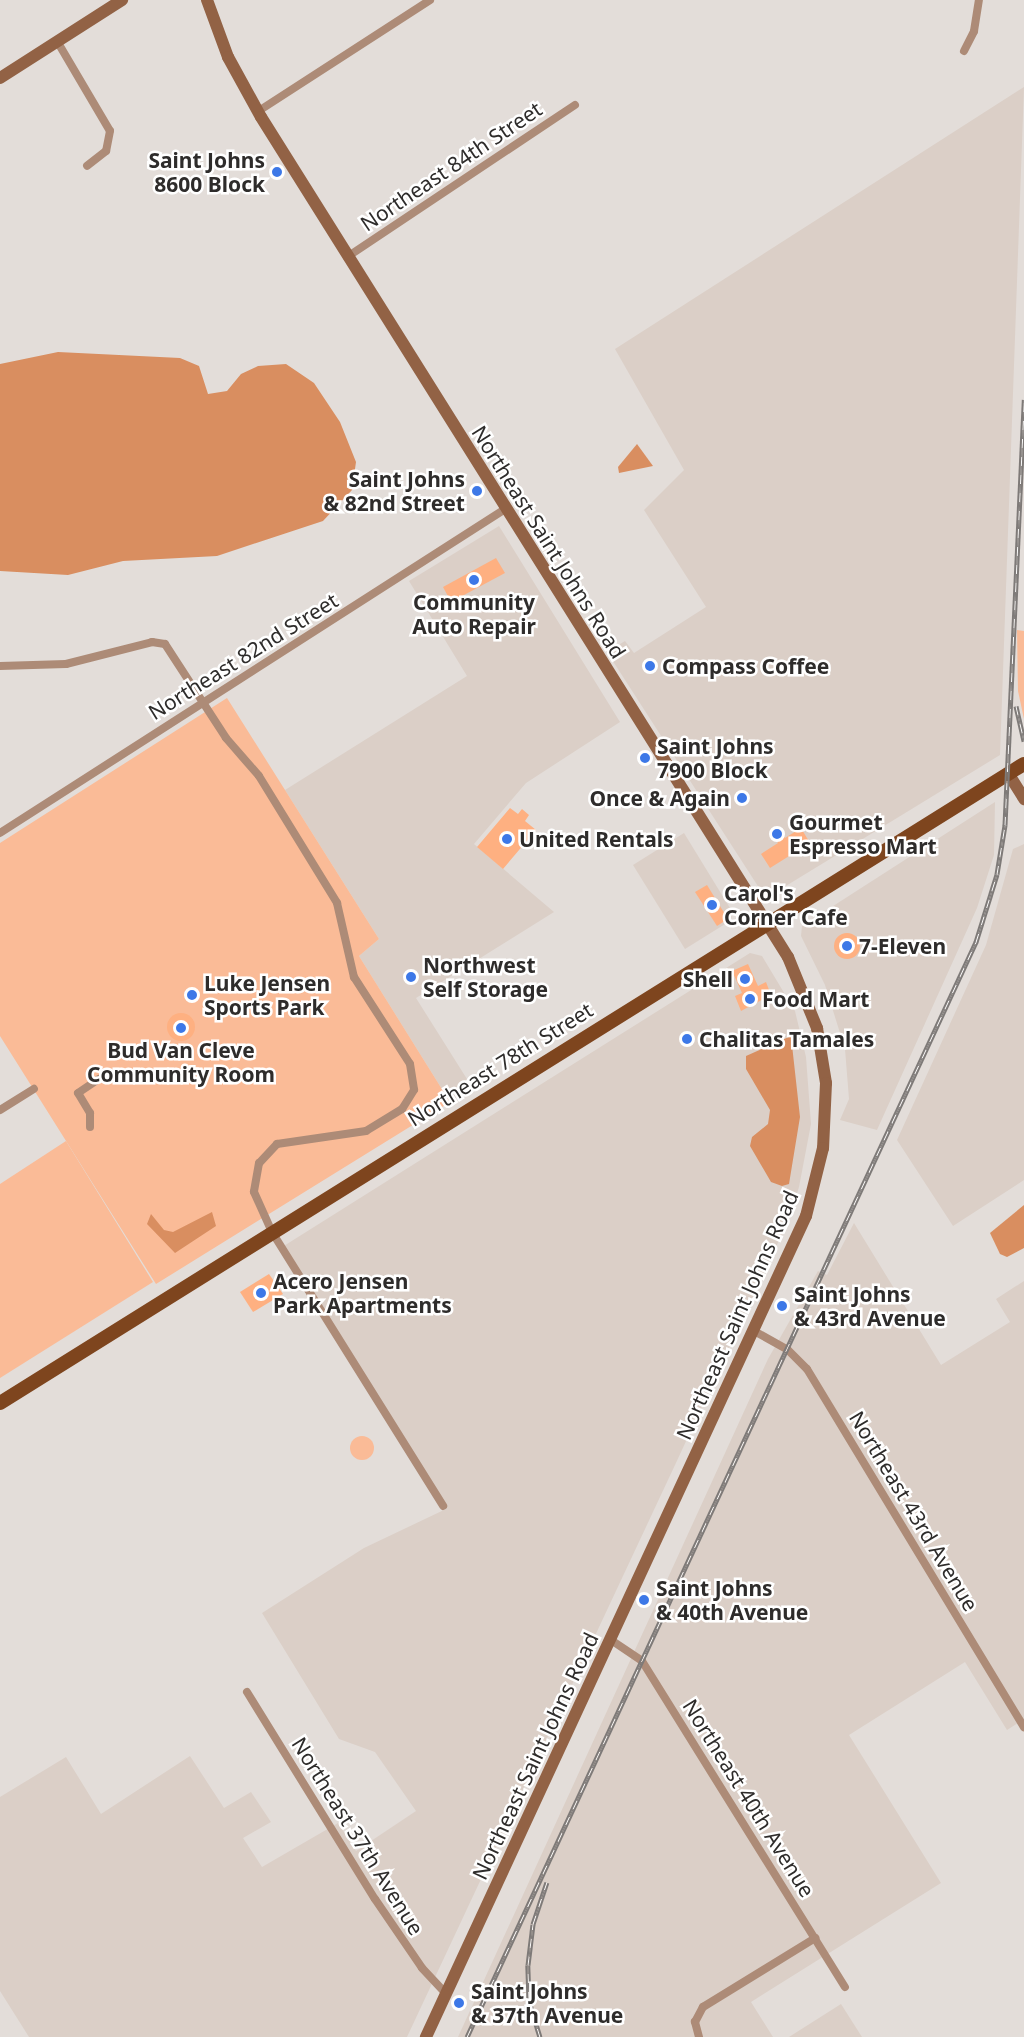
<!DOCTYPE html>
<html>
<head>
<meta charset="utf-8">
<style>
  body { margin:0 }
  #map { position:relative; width:1024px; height:2037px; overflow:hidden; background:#e3ddd9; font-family:"Noto Sans",sans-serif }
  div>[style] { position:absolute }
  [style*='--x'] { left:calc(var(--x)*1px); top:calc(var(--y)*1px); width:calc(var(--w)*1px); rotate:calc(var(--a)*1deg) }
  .built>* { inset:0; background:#dbcfc7 }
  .green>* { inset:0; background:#fabb97 }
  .round { border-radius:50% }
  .water>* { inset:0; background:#d98e60 }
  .building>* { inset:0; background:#feb081 }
  .street>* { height:8px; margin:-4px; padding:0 4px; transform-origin:4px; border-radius:4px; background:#ad8b77 }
  .secondary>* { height:12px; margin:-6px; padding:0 6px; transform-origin:6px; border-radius:6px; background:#926245 }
  .primary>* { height:14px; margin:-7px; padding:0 7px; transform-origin:7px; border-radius:7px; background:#7e451e }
  .rail>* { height:5px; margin-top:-2.5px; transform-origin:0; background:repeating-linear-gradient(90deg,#fff 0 9px,#7e7a78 0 18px); box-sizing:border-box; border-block:2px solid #7e7a78 }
  .dots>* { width:16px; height:16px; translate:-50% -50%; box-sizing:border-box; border:3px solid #fff; border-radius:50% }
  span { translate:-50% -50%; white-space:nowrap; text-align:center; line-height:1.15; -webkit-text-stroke:5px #fff; paint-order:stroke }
  .poi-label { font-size:21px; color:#2e2c2b; font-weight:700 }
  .right { translate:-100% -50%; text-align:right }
  .left { translate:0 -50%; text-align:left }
  .street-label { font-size:21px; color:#2e2c2b }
</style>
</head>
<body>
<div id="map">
  <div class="built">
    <div style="clip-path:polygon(1024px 87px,1000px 755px,776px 892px,763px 894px,607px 652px,625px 641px,634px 653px,706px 607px,644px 510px,684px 470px,615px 349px)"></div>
    <div style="clip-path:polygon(499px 526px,620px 722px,526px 783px,474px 844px,554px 912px,416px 998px,472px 1087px,450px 1102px,359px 956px,379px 939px,285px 790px,467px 676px,409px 581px)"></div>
    <div style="clip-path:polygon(995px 802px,994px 855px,977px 908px,877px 1130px,840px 1120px,849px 1099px,845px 1049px,825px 985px,801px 936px,802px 926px)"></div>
    <div style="clip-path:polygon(684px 833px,733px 913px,730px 921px,685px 949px,633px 865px)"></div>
    <div style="clip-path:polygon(1024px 844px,1024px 1180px,953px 1226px,897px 1140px,986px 945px,1013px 849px)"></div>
    <div style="clip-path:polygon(750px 953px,762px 956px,795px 1011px,806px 1057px,811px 1124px,799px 1187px,788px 1221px,675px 1465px,407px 2037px,29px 2037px,0 1991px,0 1797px,66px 1757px,101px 1814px,190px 1756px,224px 1808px,251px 1792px,271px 1822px,243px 1838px,262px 1867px,338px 1823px,356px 1851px,416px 1811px,375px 1752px,339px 1739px,262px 1613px,364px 1548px,446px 1509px,279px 1249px)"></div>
    <div style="clip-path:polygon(854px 1223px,941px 1365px,1010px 1322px,996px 1299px,1024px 1281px,1024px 1719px,1007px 1730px,965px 1662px,849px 1735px,941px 1883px,751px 2002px,773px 2037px,458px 2037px,768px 1359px,818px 1271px,827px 1275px)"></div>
    <div style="clip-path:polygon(841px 2004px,862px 2037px,789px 2037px)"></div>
  </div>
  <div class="green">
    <div style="clip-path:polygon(1017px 630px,1024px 631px,1024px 719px,1018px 691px)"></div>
    <div style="clip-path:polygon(227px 698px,379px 939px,359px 956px,450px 1102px,156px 1284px,0 1036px,0 843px)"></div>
    <div style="clip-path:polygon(66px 1141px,153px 1282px,0 1378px,0 1184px)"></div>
    <div class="round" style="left:350px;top:1436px;width:24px;height:24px"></div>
  </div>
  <div class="water">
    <div style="clip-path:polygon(58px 352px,180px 358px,199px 366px,208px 394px,227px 391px,241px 374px,258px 366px,286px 364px,314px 383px,340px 422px,356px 462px,352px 490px,323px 521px,217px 556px,123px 561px,68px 575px,0 571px,0 364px)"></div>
    <div style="clip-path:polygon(637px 444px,653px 466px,619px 473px,618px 467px)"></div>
    <div style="clip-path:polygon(791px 1036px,800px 1117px,789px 1184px,782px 1186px,771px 1182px,750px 1146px,752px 1137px,768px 1124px,770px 1110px,746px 1069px,746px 1056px)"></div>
    <div style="clip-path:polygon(1024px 1205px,1024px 1248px,1007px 1257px,1000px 1254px,990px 1233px)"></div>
    <div style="clip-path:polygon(212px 1212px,216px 1226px,175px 1253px,147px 1224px,151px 1214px,164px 1230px,173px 1232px)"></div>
  </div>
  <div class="building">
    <div style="clip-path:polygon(496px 558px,505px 573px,451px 602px,443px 587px)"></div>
    <div style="clip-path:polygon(510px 808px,518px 814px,522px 809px,529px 815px,525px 821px,536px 830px,503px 869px,477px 847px)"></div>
    <div style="clip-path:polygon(777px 826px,785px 838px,801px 828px,810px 843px,770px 868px,761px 854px,778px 843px,770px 831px)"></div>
    <div style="clip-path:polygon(707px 885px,728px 919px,717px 926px,695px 892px)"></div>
    <div class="round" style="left:834px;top:933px;width:26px;height:26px"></div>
    <div style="clip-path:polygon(748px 964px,758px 986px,766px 982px,771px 995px,741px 1011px,735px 996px,742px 993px,732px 971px)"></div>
    <div class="round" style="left:167px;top:1013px;width:28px;height:28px"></div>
    <div style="clip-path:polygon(269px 1274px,283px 1294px,253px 1312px,240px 1292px)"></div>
  </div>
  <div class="street">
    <div style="--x:57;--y:41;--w:104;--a:59.5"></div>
    <div style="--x:110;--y:131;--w:20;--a:101"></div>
    <div style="--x:106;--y:151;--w:24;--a:142"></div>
    <div style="--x:964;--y:51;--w:22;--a:-63"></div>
    <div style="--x:974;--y:31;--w:31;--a:-81"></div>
    <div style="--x:257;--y:112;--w:206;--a:-32.9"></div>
    <div style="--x:347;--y:257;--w:274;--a:-33.7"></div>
    <div style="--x:0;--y:666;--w:66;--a:-1.7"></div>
    <div style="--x:66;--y:664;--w:89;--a:-14.3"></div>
    <div style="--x:152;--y:642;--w:13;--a:9"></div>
    <div style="--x:165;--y:644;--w:112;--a:57"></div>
    <div style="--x:226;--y:738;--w:50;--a:49"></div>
    <div style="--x:259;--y:776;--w:149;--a:58.4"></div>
    <div style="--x:337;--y:903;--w:76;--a:77.1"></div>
    <div style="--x:354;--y:977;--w:103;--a:57.2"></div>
    <div style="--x:410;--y:1064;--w:26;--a:81"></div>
    <div style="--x:414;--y:1090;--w:22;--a:122"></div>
    <div style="--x:402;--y:1109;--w:42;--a:148.6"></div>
    <div style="--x:366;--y:1131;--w:90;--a:171.7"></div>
    <div style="--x:277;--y:1144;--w:26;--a:133"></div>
    <div style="--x:259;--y:1163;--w:29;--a:100"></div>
    <div style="--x:254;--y:1192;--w:44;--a:65.8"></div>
    <div style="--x:272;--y:1232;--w:323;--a:58"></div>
    <div style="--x:0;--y:833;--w:600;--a:-32.68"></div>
    <div style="--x:0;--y:1110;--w:40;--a:-32"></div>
    <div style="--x:90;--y:1127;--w:14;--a:-90"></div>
    <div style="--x:90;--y:1113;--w:23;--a:-121"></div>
    <div style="--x:78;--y:1093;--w:25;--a:-34"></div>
    <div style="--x:754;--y:1331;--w:38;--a:29"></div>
    <div style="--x:787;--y:1349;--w:28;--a:45"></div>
    <div style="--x:807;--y:1369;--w:419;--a:58.8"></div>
    <div style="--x:611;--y:1640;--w:37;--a:34"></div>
    <div style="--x:642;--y:1661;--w:384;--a:58.1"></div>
    <div style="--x:247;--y:1692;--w:243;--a:58.3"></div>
    <div style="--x:375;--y:1899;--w:83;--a:55.7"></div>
    <div style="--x:422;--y:1968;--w:35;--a:47"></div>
    <div style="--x:699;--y:2037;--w:16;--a:-105"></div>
    <div style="--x:695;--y:2022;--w:17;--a:-62"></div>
    <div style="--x:703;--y:2007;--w:132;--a:-31.6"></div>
  </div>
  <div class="secondary">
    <div style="--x:207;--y:0;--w:61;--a:69.8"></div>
    <div style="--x:228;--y:57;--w:68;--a:61.2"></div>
    <div style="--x:261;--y:117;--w:992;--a:57.9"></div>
    <div style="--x:788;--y:957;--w:77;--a:67.8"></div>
    <div style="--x:817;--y:1028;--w:56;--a:80.7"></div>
    <div style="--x:826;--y:1083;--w:65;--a:92.6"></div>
    <div style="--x:823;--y:1148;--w:70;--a:104"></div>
    <div style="--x:806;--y:1216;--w:905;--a:114.84"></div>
    <div style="--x:0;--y:78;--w:145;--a:-32.6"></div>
    <div style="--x:1008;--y:773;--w:31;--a:58"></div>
  </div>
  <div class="primary">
    <div style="--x:0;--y:1403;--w:1207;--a:-31.97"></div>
  </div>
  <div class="rail">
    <div style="--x:1016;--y:706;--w:36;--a:77"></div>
    <div style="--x:467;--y:2037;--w:1208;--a:-65.07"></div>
    <div style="--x:976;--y:942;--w:71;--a:-72.8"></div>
    <div style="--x:997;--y:874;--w:50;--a:-80.7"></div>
    <div style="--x:1005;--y:825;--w:426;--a:-87.4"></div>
    <div style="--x:540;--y:2037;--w:39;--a:-107"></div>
    <div style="--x:529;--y:2000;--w:35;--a:-92"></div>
    <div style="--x:528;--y:1965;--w:41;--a:-83"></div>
    <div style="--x:533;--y:1924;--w:44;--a:-71.6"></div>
  </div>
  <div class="dots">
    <div style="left:277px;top:172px;background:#3d78e7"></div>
    <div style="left:477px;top:491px;background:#3d78e7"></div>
    <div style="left:474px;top:580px;background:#3d78e7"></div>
    <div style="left:650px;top:666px;background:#3d78e7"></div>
    <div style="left:645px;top:758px;background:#3d78e7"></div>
    <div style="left:742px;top:798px;background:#3d78e7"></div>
    <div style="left:777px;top:834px;background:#3d78e7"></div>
    <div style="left:507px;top:839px;background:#3d78e7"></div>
    <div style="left:712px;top:905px;background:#3d78e7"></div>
    <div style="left:847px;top:946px;background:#3d78e7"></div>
    <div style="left:411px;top:977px;background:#3d78e7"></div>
    <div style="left:745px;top:979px;background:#3d78e7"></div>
    <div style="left:192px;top:995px;background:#3d78e7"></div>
    <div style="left:750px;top:999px;background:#3d78e7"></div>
    <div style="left:181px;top:1028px;background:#3d78e7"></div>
    <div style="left:687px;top:1039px;background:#3d78e7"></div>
    <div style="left:261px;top:1293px;background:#3d78e7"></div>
    <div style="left:782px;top:1306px;background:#3d78e7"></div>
    <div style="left:644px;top:1600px;background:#3d78e7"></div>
    <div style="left:459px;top:2003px;background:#3d78e7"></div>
  </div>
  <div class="poi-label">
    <span class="right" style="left:265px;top:172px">Saint Johns<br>8600 Block</span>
    <span class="right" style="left:465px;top:491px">Saint Johns<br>&amp; 82nd Street</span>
    <span style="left:474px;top:614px">Community<br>Auto Repair</span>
    <span class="left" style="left:662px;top:666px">Compass Coffee</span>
    <span class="left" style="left:657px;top:758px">Saint Johns<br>7900 Block</span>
    <span class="right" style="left:730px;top:798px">Once &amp; Again</span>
    <span class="left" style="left:789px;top:834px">Gourmet<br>Espresso Mart</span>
    <span class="left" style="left:519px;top:839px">United Rentals</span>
    <span class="left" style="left:724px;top:905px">Carol's<br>Corner Cafe</span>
    <span class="left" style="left:859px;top:946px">7-Eleven</span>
    <span class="left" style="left:423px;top:977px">Northwest<br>Self Storage</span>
    <span class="right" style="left:733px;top:979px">Shell</span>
    <span class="left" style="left:204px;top:995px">Luke Jensen<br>Sports Park</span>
    <span class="left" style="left:762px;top:999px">Food Mart</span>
    <span class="left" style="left:699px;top:1039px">Chalitas Tamales</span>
    <span style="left:181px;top:1062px">Bud Van Cleve<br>Community Room</span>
    <span class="left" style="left:273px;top:1293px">Acero Jensen<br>Park Apartments</span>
    <span class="left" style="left:794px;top:1306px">Saint Johns<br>&amp; 43rd Avenue</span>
    <span class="left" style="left:656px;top:1600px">Saint Johns<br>&amp; 40th Avenue</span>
    <span class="left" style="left:471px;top:2003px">Saint Johns<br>&amp; 37th Avenue</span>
  </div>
  <div class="street-label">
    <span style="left:451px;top:166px;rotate:-34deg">Northeast 84th Street</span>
    <span style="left:549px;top:542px;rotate:58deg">Northeast Saint Johns Road</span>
    <span style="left:243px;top:656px;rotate:-32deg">Northeast 82nd Street</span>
    <span style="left:500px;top:1064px;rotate:-32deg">Northeast 78th Street</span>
    <span style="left:737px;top:1315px;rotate:-66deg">Northeast Saint Johns Road</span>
    <span style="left:914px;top:1511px;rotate:59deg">Northeast 43rd Avenue</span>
    <span style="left:535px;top:1756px;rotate:-65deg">Northeast Saint Johns Road</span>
    <span style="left:749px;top:1798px;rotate:58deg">Northeast 40th Avenue</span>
    <span style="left:358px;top:1836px;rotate:58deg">Northeast 37th Avenue</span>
  </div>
</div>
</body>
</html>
